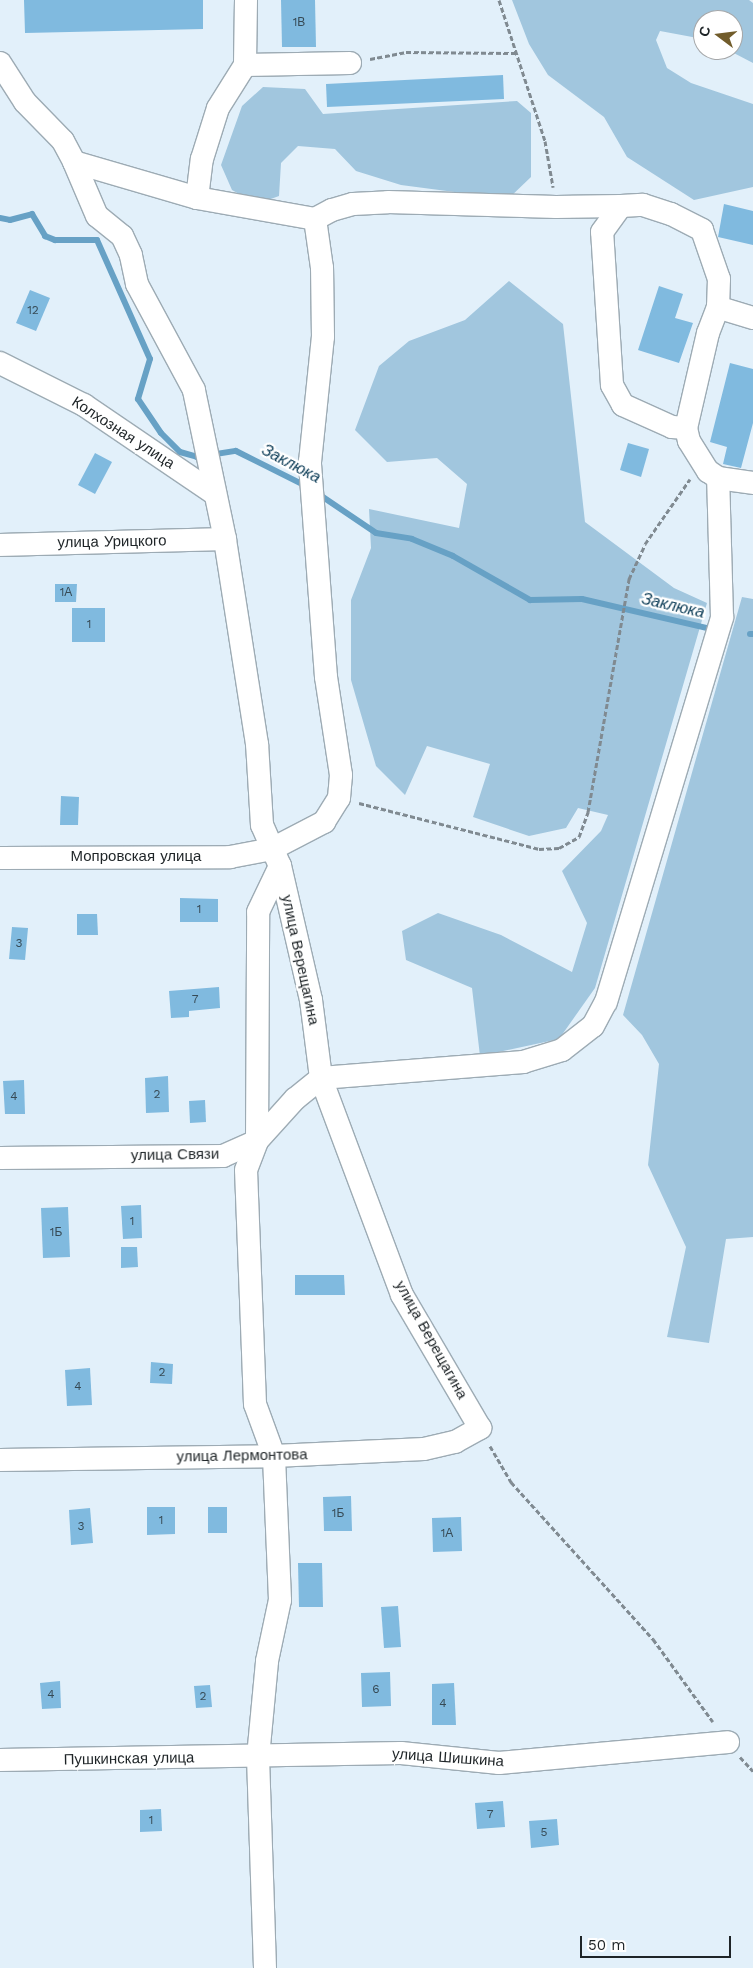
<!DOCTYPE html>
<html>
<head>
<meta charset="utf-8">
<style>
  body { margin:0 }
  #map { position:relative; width:753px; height:1968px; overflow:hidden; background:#e2f0fa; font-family:"Work Sans",sans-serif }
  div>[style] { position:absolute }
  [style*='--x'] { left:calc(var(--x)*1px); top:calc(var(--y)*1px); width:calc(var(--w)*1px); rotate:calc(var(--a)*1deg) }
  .green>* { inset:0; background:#a1c6de }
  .stream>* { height:6px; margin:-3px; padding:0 3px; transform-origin:3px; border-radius:3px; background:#67a1c5 }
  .building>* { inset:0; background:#80badf }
  .path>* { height:3px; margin-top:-1.5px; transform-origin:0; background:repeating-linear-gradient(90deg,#808a91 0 5px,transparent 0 7.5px) }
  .roads { filter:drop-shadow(1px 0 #9dabb4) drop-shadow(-1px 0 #9dabb4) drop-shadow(0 1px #9dabb4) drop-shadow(0 -1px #9dabb4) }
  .minor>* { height:22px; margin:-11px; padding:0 11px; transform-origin:11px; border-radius:11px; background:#fff }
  span { translate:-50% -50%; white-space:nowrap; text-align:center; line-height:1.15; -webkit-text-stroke:4.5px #fff; paint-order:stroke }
  .number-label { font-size:12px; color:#364a55 }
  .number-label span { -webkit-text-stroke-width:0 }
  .street-label { font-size:15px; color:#1e2427 }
  .water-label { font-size:16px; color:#11405a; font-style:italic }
  .north { position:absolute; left:693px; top:10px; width:50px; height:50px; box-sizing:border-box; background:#fff; border:1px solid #a5a7a9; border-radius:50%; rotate:285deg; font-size:14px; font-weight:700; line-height:20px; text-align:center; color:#1e2427 }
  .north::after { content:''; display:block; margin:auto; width:18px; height:22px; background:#715c2b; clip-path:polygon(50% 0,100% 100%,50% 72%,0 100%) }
  .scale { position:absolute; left:580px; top:1936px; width:151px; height:22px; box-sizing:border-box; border:2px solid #1e2427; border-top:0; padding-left:6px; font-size:15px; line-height:18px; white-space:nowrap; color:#1e2427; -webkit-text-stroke:4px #fff; paint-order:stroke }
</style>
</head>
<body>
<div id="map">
  <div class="green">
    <div style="clip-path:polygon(512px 0,749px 0,753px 3px,753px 63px,728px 50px,733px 50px,733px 20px,703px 20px,703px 39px,660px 31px,656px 40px,667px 68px,691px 83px,753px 104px,753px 187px,694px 200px,627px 157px,604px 117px,548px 75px,529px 44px)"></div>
    <div style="clip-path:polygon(263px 87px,305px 89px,323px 114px,517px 101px,531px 113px,531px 177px,508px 199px,401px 185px,356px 171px,335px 149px,298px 146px,281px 163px,279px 196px,268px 200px,248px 199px,232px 190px,221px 165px,242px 106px)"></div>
    <div style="clip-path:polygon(509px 281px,563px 324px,585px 522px,674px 588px,707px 603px,595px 988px,559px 1039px,480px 1056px,472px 988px,406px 960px,402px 931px,438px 913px,501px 935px,572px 972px,587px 923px,562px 871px,601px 831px,608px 815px,578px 808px,566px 828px,529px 836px,473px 817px,490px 764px,427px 746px,405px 795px,376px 766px,351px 680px,351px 600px,371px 548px,369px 509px,459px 528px,467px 484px,437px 458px,387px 462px,355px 430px,379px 366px,409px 341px,465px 320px)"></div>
    <div style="clip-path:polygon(742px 597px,753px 599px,753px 1237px,726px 1239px,709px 1343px,667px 1337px,686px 1247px,648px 1165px,659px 1064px,642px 1035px,623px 1015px)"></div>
  </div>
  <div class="stream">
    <div style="--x:0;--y:218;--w:10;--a:11"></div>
    <div style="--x:10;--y:220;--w:23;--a:-15"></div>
    <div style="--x:32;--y:214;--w:26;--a:59"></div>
    <div style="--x:45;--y:236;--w:11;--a:22"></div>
    <div style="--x:55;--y:240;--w:42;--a:0"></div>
    <div style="--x:97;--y:240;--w:130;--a:66"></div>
    <div style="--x:150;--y:359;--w:42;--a:106.7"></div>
    <div style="--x:138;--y:399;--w:41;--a:55.9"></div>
    <div style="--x:161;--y:433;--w:27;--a:45"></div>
    <div style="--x:180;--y:452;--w:18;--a:16"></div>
    <div style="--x:197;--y:457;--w:39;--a:-9"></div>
    <div style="--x:236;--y:451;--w:78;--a:26.6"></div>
    <div style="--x:317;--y:493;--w:71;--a:34.1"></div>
    <div style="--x:376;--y:533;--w:36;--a:9"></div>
    <div style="--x:412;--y:539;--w:44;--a:22.5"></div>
    <div style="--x:453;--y:556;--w:89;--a:29.7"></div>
    <div style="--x:530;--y:600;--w:52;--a:-1.1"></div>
    <div style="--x:582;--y:599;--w:132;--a:13.1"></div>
    <div style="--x:750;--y:634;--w:3;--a:0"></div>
  </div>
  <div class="building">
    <div style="clip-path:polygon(24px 0,203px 0,203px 29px,25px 33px)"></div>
    <div style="clip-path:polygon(281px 0,315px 0,316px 47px,282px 47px)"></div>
    <div style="clip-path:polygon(503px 75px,504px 99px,327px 107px,326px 84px)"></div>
    <div style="clip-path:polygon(724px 204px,753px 211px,753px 245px,718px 237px)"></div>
    <div style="clip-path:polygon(659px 286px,683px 294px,675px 318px,693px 323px,679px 363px,638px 350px)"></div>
    <div style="clip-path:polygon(30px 290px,50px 298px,36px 331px,16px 323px)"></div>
    <div style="clip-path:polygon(730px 363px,753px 369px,753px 423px,741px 468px,723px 464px,727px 447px,710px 442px)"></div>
    <div style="clip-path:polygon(628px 443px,649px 449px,641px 477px,620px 470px)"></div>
    <div style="clip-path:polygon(95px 453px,112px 462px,95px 494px,78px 485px)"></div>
    <div style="clip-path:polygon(55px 584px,77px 584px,76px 602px,55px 602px)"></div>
    <div style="clip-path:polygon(72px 608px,105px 608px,105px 642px,72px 642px)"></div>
    <div style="clip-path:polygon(61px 796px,79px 797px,78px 825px,60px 825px)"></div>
    <div style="clip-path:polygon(180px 898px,218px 899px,218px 922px,180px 922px)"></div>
    <div style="clip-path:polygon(77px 914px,97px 914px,98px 935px,77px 935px)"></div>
    <div style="clip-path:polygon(12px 927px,28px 928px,25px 960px,9px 959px)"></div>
    <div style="clip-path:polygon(219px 987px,220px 1008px,189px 1011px,189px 1017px,171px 1018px,169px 991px)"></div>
    <div style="clip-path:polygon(168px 1076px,169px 1112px,146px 1113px,145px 1078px)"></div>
    <div style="clip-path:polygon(24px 1080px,25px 1114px,5px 1114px,3px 1081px)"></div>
    <div style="clip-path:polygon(205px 1100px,206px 1122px,190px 1123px,189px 1101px)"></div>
    <div style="clip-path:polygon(141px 1205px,142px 1238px,123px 1239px,121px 1206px)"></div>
    <div style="clip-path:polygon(68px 1207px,70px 1257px,43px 1258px,41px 1208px)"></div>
    <div style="clip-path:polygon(121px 1247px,137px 1247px,138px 1267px,121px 1268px)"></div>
    <div style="clip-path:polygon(295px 1275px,344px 1275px,345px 1295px,295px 1295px)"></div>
    <div style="clip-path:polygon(151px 1362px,173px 1364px,172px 1384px,150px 1383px)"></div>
    <div style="clip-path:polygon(90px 1368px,92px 1405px,67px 1406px,65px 1370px)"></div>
    <div style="clip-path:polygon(351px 1496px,352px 1531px,324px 1531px,323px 1497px)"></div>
    <div style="clip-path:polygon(147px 1507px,175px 1507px,175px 1534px,147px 1535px)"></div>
    <div style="clip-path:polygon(208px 1507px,227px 1507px,227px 1533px,208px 1533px)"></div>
    <div style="clip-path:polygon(90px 1508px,93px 1543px,71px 1545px,69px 1510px)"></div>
    <div style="clip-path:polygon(461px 1517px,462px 1551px,433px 1552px,432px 1518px)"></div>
    <div style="clip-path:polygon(298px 1563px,322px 1563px,323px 1607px,299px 1607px)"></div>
    <div style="clip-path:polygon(398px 1606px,401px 1647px,384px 1648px,381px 1607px)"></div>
    <div style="clip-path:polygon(390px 1672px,391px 1706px,362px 1707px,361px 1673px)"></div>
    <div style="clip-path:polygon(60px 1681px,61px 1708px,42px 1709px,40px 1683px)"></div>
    <div style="clip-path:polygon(454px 1683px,456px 1725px,432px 1725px,432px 1684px)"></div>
    <div style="clip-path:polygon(210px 1685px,212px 1707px,196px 1708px,194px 1686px)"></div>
    <div style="clip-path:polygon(503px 1801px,505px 1827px,477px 1829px,475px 1803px)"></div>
    <div style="clip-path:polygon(161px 1809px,162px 1831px,140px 1832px,140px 1810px)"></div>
    <div style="clip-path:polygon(557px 1819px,559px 1845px,531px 1848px,529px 1821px)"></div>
  </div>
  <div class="path">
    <div style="--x:499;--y:0;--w:148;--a:71.9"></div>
    <div style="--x:545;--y:141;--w:47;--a:80.1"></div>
    <div style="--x:370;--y:59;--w:37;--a:-11"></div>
    <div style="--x:406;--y:52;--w:112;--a:0.5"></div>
    <div style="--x:359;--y:803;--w:186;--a:14.3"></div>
    <div style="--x:539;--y:849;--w:20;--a:-3"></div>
    <div style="--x:559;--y:848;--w:23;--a:-29"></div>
    <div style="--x:579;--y:837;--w:27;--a:-70"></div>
    <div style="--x:588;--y:812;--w:237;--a:-80"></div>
    <div style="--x:629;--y:579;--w:38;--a:-65"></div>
    <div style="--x:645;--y:544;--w:79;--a:-55.3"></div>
    <div style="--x:490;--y:1446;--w:42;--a:59.7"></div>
    <div style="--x:511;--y:1482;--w:212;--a:47.9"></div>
    <div style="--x:653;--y:1639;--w:102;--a:54.1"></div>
    <div style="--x:740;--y:1757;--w:19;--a:47"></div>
  </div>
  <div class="roads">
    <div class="minor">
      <div style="--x:246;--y:0;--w:65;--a:90.9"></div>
      <div style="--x:245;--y:65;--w:105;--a:-1.1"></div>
      <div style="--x:0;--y:63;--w:46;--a:57.3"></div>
      <div style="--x:25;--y:102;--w:54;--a:45.7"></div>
      <div style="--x:63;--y:141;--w:24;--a:62"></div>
      <div style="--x:74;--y:162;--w:128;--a:16.3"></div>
      <div style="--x:197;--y:198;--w:120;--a:10.1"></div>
      <div style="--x:315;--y:219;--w:19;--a:-28"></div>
      <div style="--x:332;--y:210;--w:22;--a:-16"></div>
      <div style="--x:353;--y:204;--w:35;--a:-3"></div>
      <div style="--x:388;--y:202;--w:168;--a:1.7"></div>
      <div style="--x:556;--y:207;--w:65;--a:-0.9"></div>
      <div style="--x:197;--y:198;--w:39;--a:-83"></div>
      <div style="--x:202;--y:159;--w:53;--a:-72.6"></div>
      <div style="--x:218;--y:108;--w:51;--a:-57.9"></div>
      <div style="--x:753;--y:318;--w:37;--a:-163"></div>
      <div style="--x:718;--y:307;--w:28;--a:111"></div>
      <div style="--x:708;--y:333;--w:98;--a:103"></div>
      <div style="--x:686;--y:428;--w:13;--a:77"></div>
      <div style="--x:689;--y:441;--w:36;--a:58"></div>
      <div style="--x:708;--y:471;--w:12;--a:35"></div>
      <div style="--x:718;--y:478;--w:35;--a:8"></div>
      <div style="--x:0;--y:363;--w:94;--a:26.6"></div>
      <div style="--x:84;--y:405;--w:158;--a:34.2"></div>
      <div style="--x:686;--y:428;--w:14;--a:-176"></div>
      <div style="--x:672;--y:427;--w:54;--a:-155.8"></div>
      <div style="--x:623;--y:405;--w:23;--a:-119"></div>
      <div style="--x:612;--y:385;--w:153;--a:-93.7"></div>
      <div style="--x:602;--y:232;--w:32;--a:-54"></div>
      <div style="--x:621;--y:206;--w:22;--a:-3"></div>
      <div style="--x:643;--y:205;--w:29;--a:18"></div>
      <div style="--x:671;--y:214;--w:35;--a:27"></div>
      <div style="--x:702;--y:230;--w:52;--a:70.9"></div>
      <div style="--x:719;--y:279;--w:28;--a:92"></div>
      <div style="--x:0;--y:545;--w:225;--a:-1.5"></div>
      <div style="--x:0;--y:858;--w:230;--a:-0.2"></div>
      <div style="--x:230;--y:857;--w:43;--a:-10.8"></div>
      <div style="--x:272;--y:849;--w:59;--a:-27.4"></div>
      <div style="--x:324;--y:822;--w:28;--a:-58"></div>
      <div style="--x:339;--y:798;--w:23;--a:-85"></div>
      <div style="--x:341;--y:775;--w:99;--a:-98.7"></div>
      <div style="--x:326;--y:677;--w:216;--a:-94.3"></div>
      <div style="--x:310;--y:462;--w:126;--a:-84.1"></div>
      <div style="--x:323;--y:337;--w:69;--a:-90.8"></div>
      <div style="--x:322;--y:268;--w:49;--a:-98.1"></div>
      <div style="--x:0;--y:1158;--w:223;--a:-0.5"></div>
      <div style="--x:223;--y:1156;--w:37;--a:-24"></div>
      <div style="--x:257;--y:1141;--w:57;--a:-47.9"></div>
      <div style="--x:295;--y:1099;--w:33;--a:-39"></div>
      <div style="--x:321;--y:1078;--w:203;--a:-4.5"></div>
      <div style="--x:523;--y:1062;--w:41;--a:-17.1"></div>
      <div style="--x:562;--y:1050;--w:39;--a:-38"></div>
      <div style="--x:593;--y:1026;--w:27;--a:-62"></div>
      <div style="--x:606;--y:1002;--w:402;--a:-73.2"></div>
      <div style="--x:722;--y:617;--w:139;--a:-91.6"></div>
      <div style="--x:0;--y:1460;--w:274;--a:-0.8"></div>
      <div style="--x:274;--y:1456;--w:150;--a:-2.7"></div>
      <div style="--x:424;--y:1449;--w:32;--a:-13"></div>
      <div style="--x:455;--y:1442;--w:29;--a:-29"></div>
      <div style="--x:480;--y:1428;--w:154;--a:-120.4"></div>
      <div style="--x:402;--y:1295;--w:232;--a:-110.5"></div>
      <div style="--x:321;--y:1078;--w:79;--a:-97.3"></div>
      <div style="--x:311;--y:1000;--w:138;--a:-103"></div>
      <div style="--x:280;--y:866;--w:45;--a:-113.7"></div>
      <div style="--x:262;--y:825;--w:81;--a:-93.5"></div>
      <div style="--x:257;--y:744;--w:207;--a:-98.9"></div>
      <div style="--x:225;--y:539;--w:152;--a:-101.8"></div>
      <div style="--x:194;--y:390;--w:120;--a:-118.3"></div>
      <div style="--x:137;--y:284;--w:30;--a:-102"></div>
      <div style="--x:131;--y:255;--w:21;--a:-115"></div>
      <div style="--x:122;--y:236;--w:32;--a:-141"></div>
      <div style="--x:97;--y:216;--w:59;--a:-113.1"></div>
      <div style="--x:0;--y:1760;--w:401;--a:-1"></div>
      <div style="--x:401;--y:1753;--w:99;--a:5.8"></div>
      <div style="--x:499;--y:1763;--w:230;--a:-5.2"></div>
      <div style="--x:265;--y:1968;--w:211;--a:-91.9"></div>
      <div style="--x:258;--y:1757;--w:96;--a:-84.6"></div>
      <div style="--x:267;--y:1661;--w:62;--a:-78"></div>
      <div style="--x:280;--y:1600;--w:144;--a:-92.4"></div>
      <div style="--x:274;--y:1456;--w:55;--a:-110.1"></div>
      <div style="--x:255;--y:1404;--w:234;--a:-92.2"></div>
      <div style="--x:246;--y:1170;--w:31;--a:-69"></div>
      <div style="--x:257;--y:1141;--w:229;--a:-89.7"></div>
      <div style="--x:258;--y:912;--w:51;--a:-64.4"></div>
    </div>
  </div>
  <div class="number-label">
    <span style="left:299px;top:23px">1В</span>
    <span style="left:33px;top:311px">12</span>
    <span style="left:66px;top:593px">1А</span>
    <span style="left:89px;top:625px">1</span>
    <span style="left:199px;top:910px">1</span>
    <span style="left:19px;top:944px">3</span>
    <span style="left:195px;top:1000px">7</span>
    <span style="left:157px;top:1095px">2</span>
    <span style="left:14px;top:1097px">4</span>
    <span style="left:132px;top:1222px">1</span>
    <span style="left:56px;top:1233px">1Б</span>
    <span style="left:162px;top:1373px">2</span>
    <span style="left:78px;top:1387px">4</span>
    <span style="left:338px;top:1514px">1Б</span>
    <span style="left:161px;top:1521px">1</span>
    <span style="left:81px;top:1527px">3</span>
    <span style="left:447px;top:1534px">1А</span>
    <span style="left:376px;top:1690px">6</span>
    <span style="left:51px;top:1695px">4</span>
    <span style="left:203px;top:1697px">2</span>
    <span style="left:443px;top:1704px">4</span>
    <span style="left:490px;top:1815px">7</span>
    <span style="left:151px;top:1821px">1</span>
    <span style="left:544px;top:1833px">5</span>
  </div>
  <div class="street-label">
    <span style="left:123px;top:433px;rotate:33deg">Колхозная улица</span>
    <span style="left:112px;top:542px;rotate:-1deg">улица Урицкого</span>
    <span style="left:136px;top:857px">Мопровская улица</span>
    <span style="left:300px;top:960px;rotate:78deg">улица Верещагина</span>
    <span style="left:175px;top:1155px;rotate:-1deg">улица Связи</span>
    <span style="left:431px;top:1340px;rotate:61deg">улица Верещагина</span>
    <span style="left:242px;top:1456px;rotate:-1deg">улица Лермонтова</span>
    <span style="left:448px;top:1758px;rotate:4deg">улица Шишкина</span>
    <span style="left:129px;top:1759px;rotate:-1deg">Пушкинская улица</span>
  </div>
  <div class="water-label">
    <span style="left:291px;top:464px;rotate:28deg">Заклюка</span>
    <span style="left:673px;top:606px;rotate:13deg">Заклюка</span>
  </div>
  <div class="north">С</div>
  <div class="scale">50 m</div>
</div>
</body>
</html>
